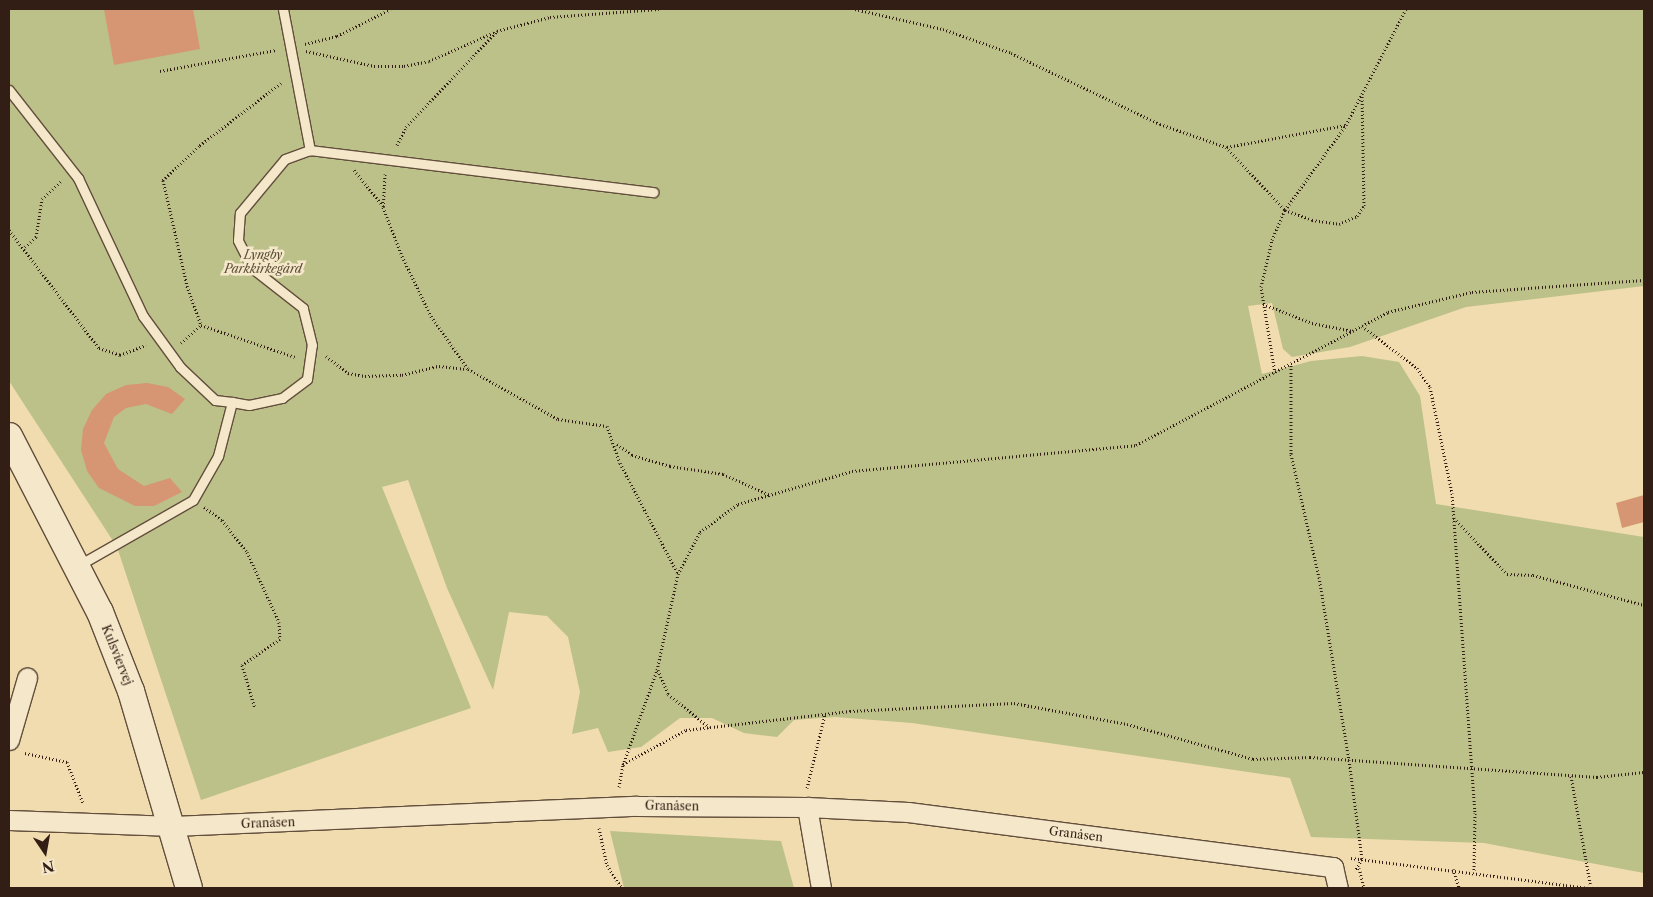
<!DOCTYPE html>
<html>
<head>
<meta charset="utf-8">
<style>
  body { margin:0 }
  #map { position:relative; width:1653px; height:897px; overflow:hidden; background:#f0dcae; font-family:"Libre Caslon Text",serif }
  div>[style] { position:absolute }
  [style*='--x'] { left:calc(var(--x)*1px); top:calc(var(--y)*1px); width:calc(var(--w)*1px); rotate:calc(var(--a)*1deg) }
  .green>* { inset:0; background:#bcc089 }
  .building>* { inset:0; background:#d69673 }
  .path>* { height:3px; margin-top:-1.5px; transform-origin:0; background:repeating-linear-gradient(90deg,#331e16 0 1px,transparent 0 3.5px) }
  .roads { filter:drop-shadow(1px 0 #624e3c) drop-shadow(-1px 0 #624e3c) drop-shadow(0 1px #624e3c) drop-shadow(0 -1px #624e3c) }
  .lane>* { height:9px; margin:-4.5px; padding:0 4.5px; transform-origin:4.5px; border-radius:4.5px; background:#f5e8ca }
  .street>* { height:19px; margin:-9.5px; padding:0 9.5px; transform-origin:9.5px; border-radius:9.5px; background:#f5e8ca }
  .secondary>* { height:26px; margin:-13px; padding:0 13px; transform-origin:13px; border-radius:13px; background:#f5e8ca }
  span { translate:-50% -50%; white-space:nowrap; text-align:center; line-height:1.15; -webkit-text-stroke:5px #f5e8ca; paint-order:stroke }
  .park-label { font-size:12px; color:#5c4f38; font-style:italic }
  .street-label { font-size:12px; color:#331e16 }
  .frame { position:absolute; inset:0; border:10px solid #331e16; pointer-events:none }
  .north { position:absolute; left:20px; top:827px; width:50px; height:50px; -webkit-text-stroke:4px #f5e8ca; paint-order:stroke; rotate:168deg; font-size:14px; font-weight:700; line-height:20px; text-align:center; color:#331e16 }
  .north::after { content:''; display:block; margin:auto; width:18px; height:22px; background:#331e16; clip-path:polygon(50% 0,100% 100%,50% 72%,0 100%) }
</style>
</head>
<body>
<div id="map">
  <div class="green">
    <div style="clip-path:polygon(9px 9px,1644px 9px,1644px 286px,1466px 307px,1350px 347px,1292px 357px,1283px 349px,1272px 303px,1248px 306px,1262px 374px,1311px 361px,1362px 356px,1399px 362px,1420px 396px,1436px 504px,1644px 537px,1644px 873px,1484px 843px,1311px 837px,1290px 778px,912px 723px,835px 717px,794px 720px,777px 737px,744px 733px,712px 718px,680px 718px,641px 747px,608px 752px,598px 728px,572px 734px,580px 692px,568px 637px,547px 616px,509px 612px,493px 690px,447px 588px,408px 480px,382px 487px,471px 708px,201px 800px,117px 547px,9px 381px)"></div>
    <div style="clip-path:polygon(610px 831px,781px 841px,794px 888px,624px 888px)"></div>
  </div>
  <div class="building">
    <div style="clip-path:polygon(104px 9px,193px 9px,200px 49px,114px 65px)"></div>
    <div style="clip-path:polygon(147px 383px,168px 387px,185px 399px,172px 414px,146px 404px,126px 408px,114px 417px,104px 443px,118px 469px,144px 486px,170px 478px,182px 492px,154px 506px,135px 506px,99px 488px,87px 471px,81px 450px,83px 429px,92px 410px,106px 394px,126px 385px)"></div>
    <div style="clip-path:polygon(1644px 495px,1644px 522px,1622px 528px,1616px 503px)"></div>
  </div>
  <div class="path">
    <div style="--x:855;--y:9;--w:90;--a:12.8"></div>
    <div style="--x:943;--y:29;--w:72;--a:19.4"></div>
    <div style="--x:1011;--y:53;--w:165;--a:25.5"></div>
    <div style="--x:1160;--y:124;--w:70;--a:19.2"></div>
    <div style="--x:1226;--y:147;--w:86;--a:46.9"></div>
    <div style="--x:1285;--y:210;--w:29;--a:20"></div>
    <div style="--x:1312;--y:220;--w:27;--a:8"></div>
    <div style="--x:1339;--y:224;--w:20;--a:-24"></div>
    <div style="--x:1357;--y:216;--w:12;--a:-55"></div>
    <div style="--x:1364;--y:206;--w:110;--a:-91"></div>
    <div style="--x:305;--y:44;--w:33;--a:-14"></div>
    <div style="--x:337;--y:36;--w:60;--a:-26.6"></div>
    <div style="--x:306;--y:51;--w:70;--a:12.4"></div>
    <div style="--x:374;--y:66;--w:30;--a:0"></div>
    <div style="--x:404;--y:66;--w:25;--a:-11"></div>
    <div style="--x:429;--y:61;--w:74;--a:-23.8"></div>
    <div style="--x:497;--y:31;--w:55;--a:-14.8"></div>
    <div style="--x:550;--y:17;--w:109;--a:-4.2"></div>
    <div style="--x:160;--y:71;--w:118;--a:-10.3"></div>
    <div style="--x:281;--y:83;--w:103;--a:142.5"></div>
    <div style="--x:199;--y:146;--w:50;--a:136.6"></div>
    <div style="--x:163;--y:180;--w:109;--a:77.2"></div>
    <div style="--x:187;--y:286;--w:41;--a:70.3"></div>
    <div style="--x:201;--y:325;--w:99;--a:18.8"></div>
    <div style="--x:397;--y:145;--w:20;--a:-63"></div>
    <div style="--x:406;--y:127;--w:132;--a:-46.5"></div>
    <div style="--x:1227;--y:147;--w:121;--a:-10.5"></div>
    <div style="--x:354;--y:170;--w:46;--a:51.1"></div>
    <div style="--x:385;--y:174;--w:33;--a:93"></div>
    <div style="--x:383;--y:207;--w:53;--a:68.8"></div>
    <div style="--x:402;--y:256;--w:67;--a:64.2"></div>
    <div style="--x:431;--y:316;--w:65;--a:55.1"></div>
    <div style="--x:468;--y:369;--w:103;--a:29.1"></div>
    <div style="--x:558;--y:419;--w:49;--a:8.1"></div>
    <div style="--x:607;--y:426;--w:39;--a:71"></div>
    <div style="--x:620;--y:463;--w:125;--a:62.4"></div>
    <div style="--x:9;--y:230;--w:148;--a:52.7"></div>
    <div style="--x:99;--y:348;--w:22;--a:18"></div>
    <div style="--x:120;--y:355;--w:28;--a:-21"></div>
    <div style="--x:25;--y:247;--w:15;--a:-42"></div>
    <div style="--x:36;--y:237;--w:38;--a:-81"></div>
    <div style="--x:42;--y:199;--w:26;--a:-43"></div>
    <div style="--x:1263;--y:304;--w:53;--a:21.2"></div>
    <div style="--x:1312;--y:323;--w:42;--a:11"></div>
    <div style="--x:1362;--y:326;--w:69;--a:37.4"></div>
    <div style="--x:1417;--y:368;--w:23;--a:56"></div>
    <div style="--x:1430;--y:387;--w:108;--a:78.3"></div>
    <div style="--x:1452;--y:493;--w:321;--a:85.9"></div>
    <div style="--x:1475;--y:813;--w:59;--a:91"></div>
    <div style="--x:181;--y:343;--w:27;--a:-42"></div>
    <div style="--x:326;--y:356;--w:28;--a:38"></div>
    <div style="--x:348;--y:373;--w:17;--a:10"></div>
    <div style="--x:365;--y:376;--w:37;--a:-2"></div>
    <div style="--x:402;--y:375;--w:38;--a:-14"></div>
    <div style="--x:439;--y:366;--w:28;--a:6"></div>
    <div style="--x:1291;--y:365;--w:89;--a:90"></div>
    <div style="--x:1291;--y:454;--w:126;--a:77.2"></div>
    <div style="--x:1319;--y:577;--w:185;--a:80.7"></div>
    <div style="--x:1349;--y:760;--w:100;--a:82.5"></div>
    <div style="--x:1362;--y:859;--w:13;--a:122"></div>
    <div style="--x:1275;--y:373;--w:87;--a:-99.2"></div>
    <div style="--x:1261;--y:287;--w:48;--a:-76.8"></div>
    <div style="--x:1272;--y:240;--w:33;--a:-67"></div>
    <div style="--x:1285;--y:210;--w:105;--a:-54.3"></div>
    <div style="--x:1346;--y:125;--w:131;--a:-62.7"></div>
    <div style="--x:617;--y:444;--w:19;--a:36"></div>
    <div style="--x:632;--y:455;--w:40;--a:16"></div>
    <div style="--x:670;--y:466;--w:54;--a:8.6"></div>
    <div style="--x:723;--y:474;--w:51;--a:24.1"></div>
    <div style="--x:204;--y:507;--w:22;--a:36"></div>
    <div style="--x:222;--y:520;--w:41;--a:52"></div>
    <div style="--x:247;--y:552;--w:77;--a:65.4"></div>
    <div style="--x:279;--y:622;--w:17;--a:87"></div>
    <div style="--x:280;--y:639;--w:46;--a:145.6"></div>
    <div style="--x:242;--y:665;--w:45;--a:73.2"></div>
    <div style="--x:1454;--y:518;--w:77;--a:46.6"></div>
    <div style="--x:1507;--y:574;--w:26;--a:2"></div>
    <div style="--x:1533;--y:575;--w:115;--a:15.1"></div>
    <div style="--x:658;--y:670;--w:26;--a:67"></div>
    <div style="--x:668;--y:694;--w:53;--a:38.8"></div>
    <div style="--x:25;--y:753;--w:43;--a:12.1"></div>
    <div style="--x:67;--y:762;--w:44;--a:68.7"></div>
    <div style="--x:623;--y:764;--w:72;--a:-28.4"></div>
    <div style="--x:686;--y:730;--w:165;--a:-6.6"></div>
    <div style="--x:850;--y:711;--w:164;--a:-2.8"></div>
    <div style="--x:1014;--y:703;--w:115;--a:10.5"></div>
    <div style="--x:1127;--y:724;--w:131;--a:15.5"></div>
    <div style="--x:1253;--y:759;--w:57;--a:-2"></div>
    <div style="--x:1310;--y:757;--w:288;--a:4"></div>
    <div style="--x:1597;--y:777;--w:47;--a:-6.1"></div>
    <div style="--x:1571;--y:776;--w:114;--a:79.9"></div>
    <div style="--x:619;--y:787;--w:22;--a:-80"></div>
    <div style="--x:623;--y:765;--w:101;--a:-70.3"></div>
    <div style="--x:657;--y:670;--w:98;--a:-77.7"></div>
    <div style="--x:678;--y:574;--w:47;--a:-62.4"></div>
    <div style="--x:700;--y:532;--w:47;--a:-36.4"></div>
    <div style="--x:738;--y:504;--w:119;--a:-16.1"></div>
    <div style="--x:852;--y:471;--w:285;--a:-5.2"></div>
    <div style="--x:1136;--y:445;--w:285;--a:-27.8"></div>
    <div style="--x:1388;--y:312;--w:86;--a:-13.4"></div>
    <div style="--x:1472;--y:292;--w:172;--a:-4"></div>
    <div style="--x:807;--y:788;--w:76;--a:-76.3"></div>
    <div style="--x:599;--y:828;--w:38;--a:78"></div>
    <div style="--x:607;--y:865;--w:27;--a:57"></div>
    <div style="--x:1351;--y:858;--w:239;--a:7.2"></div>
    <div style="--x:1359;--y:868;--w:21;--a:76"></div>
    <div style="--x:1453;--y:869;--w:20;--a:72"></div>
  </div>
  <div class="roads">
    <div class="lane">
      <div style="--x:283;--y:9;--w:144;--a:79.2"></div>
      <div style="--x:9;--y:90;--w:112;--a:51.9"></div>
      <div style="--x:78;--y:178;--w:153;--a:64.8"></div>
      <div style="--x:143;--y:316;--w:63;--a:54"></div>
      <div style="--x:180;--y:367;--w:48;--a:43.3"></div>
      <div style="--x:215;--y:400;--w:17;--a:7"></div>
      <div style="--x:232;--y:402;--w:17;--a:10"></div>
      <div style="--x:249;--y:405;--w:34;--a:-12"></div>
      <div style="--x:282;--y:398;--w:31;--a:-37"></div>
      <div style="--x:307;--y:379;--w:34;--a:-82"></div>
      <div style="--x:312;--y:345;--w:38;--a:-104"></div>
      <div style="--x:303;--y:308;--w:65;--a:-141.9"></div>
      <div style="--x:252;--y:268;--w:31;--a:-117"></div>
      <div style="--x:238;--y:240;--w:27;--a:-86"></div>
      <div style="--x:240;--y:213;--w:70;--a:-50.2"></div>
      <div style="--x:285;--y:159;--w:27;--a:-20"></div>
      <div style="--x:310;--y:150;--w:346;--a:7"></div>
      <div style="--x:79;--y:565;--w:131;--a:-29.7"></div>
      <div style="--x:193;--y:500;--w:51;--a:-60.4"></div>
      <div style="--x:218;--y:456;--w:56;--a:-75.5"></div>
    </div>
    <div class="street">
      <div style="--x:9;--y:740;--w:65;--a:-73.8"></div>
      <div style="--x:807;--y:807;--w:82;--a:80.2"></div>
      <div style="--x:9;--y:820;--w:164;--a:2.1"></div>
      <div style="--x:173;--y:826;--w:464;--a:-2.5"></div>
      <div style="--x:637;--y:806;--w:170;--a:0.3"></div>
      <div style="--x:807;--y:807;--w:101;--a:2.8"></div>
      <div style="--x:908;--y:812;--w:429;--a:7.4"></div>
      <div style="--x:1333;--y:867;--w:22;--a:77"></div>
    </div>
    <div class="secondary">
      <div style="--x:9;--y:436;--w:198;--a:62.7"></div>
      <div style="--x:100;--y:612;--w:85;--a:68.6"></div>
      <div style="--x:131;--y:691;--w:205;--a:73.6"></div>
    </div>
  </div>
  <div class="park-label">
    <span style="left:263px;top:262px">Lyngby<br>Parkkirkegård</span>
  </div>
  <div class="street-label">
    <span style="left:117px;top:655px;rotate:68deg">Kulsviervej</span>
    <span style="left:672px;top:806px;rotate:1deg">Granåsen</span>
    <span style="left:268px;top:823px;rotate:-2deg">Granåsen</span>
    <span style="left:1076px;top:834px;rotate:7deg">Granåsen</span>
  </div>
  <div class="frame"></div>
  <div class="north">N</div>
</div>
</body>
</html>
